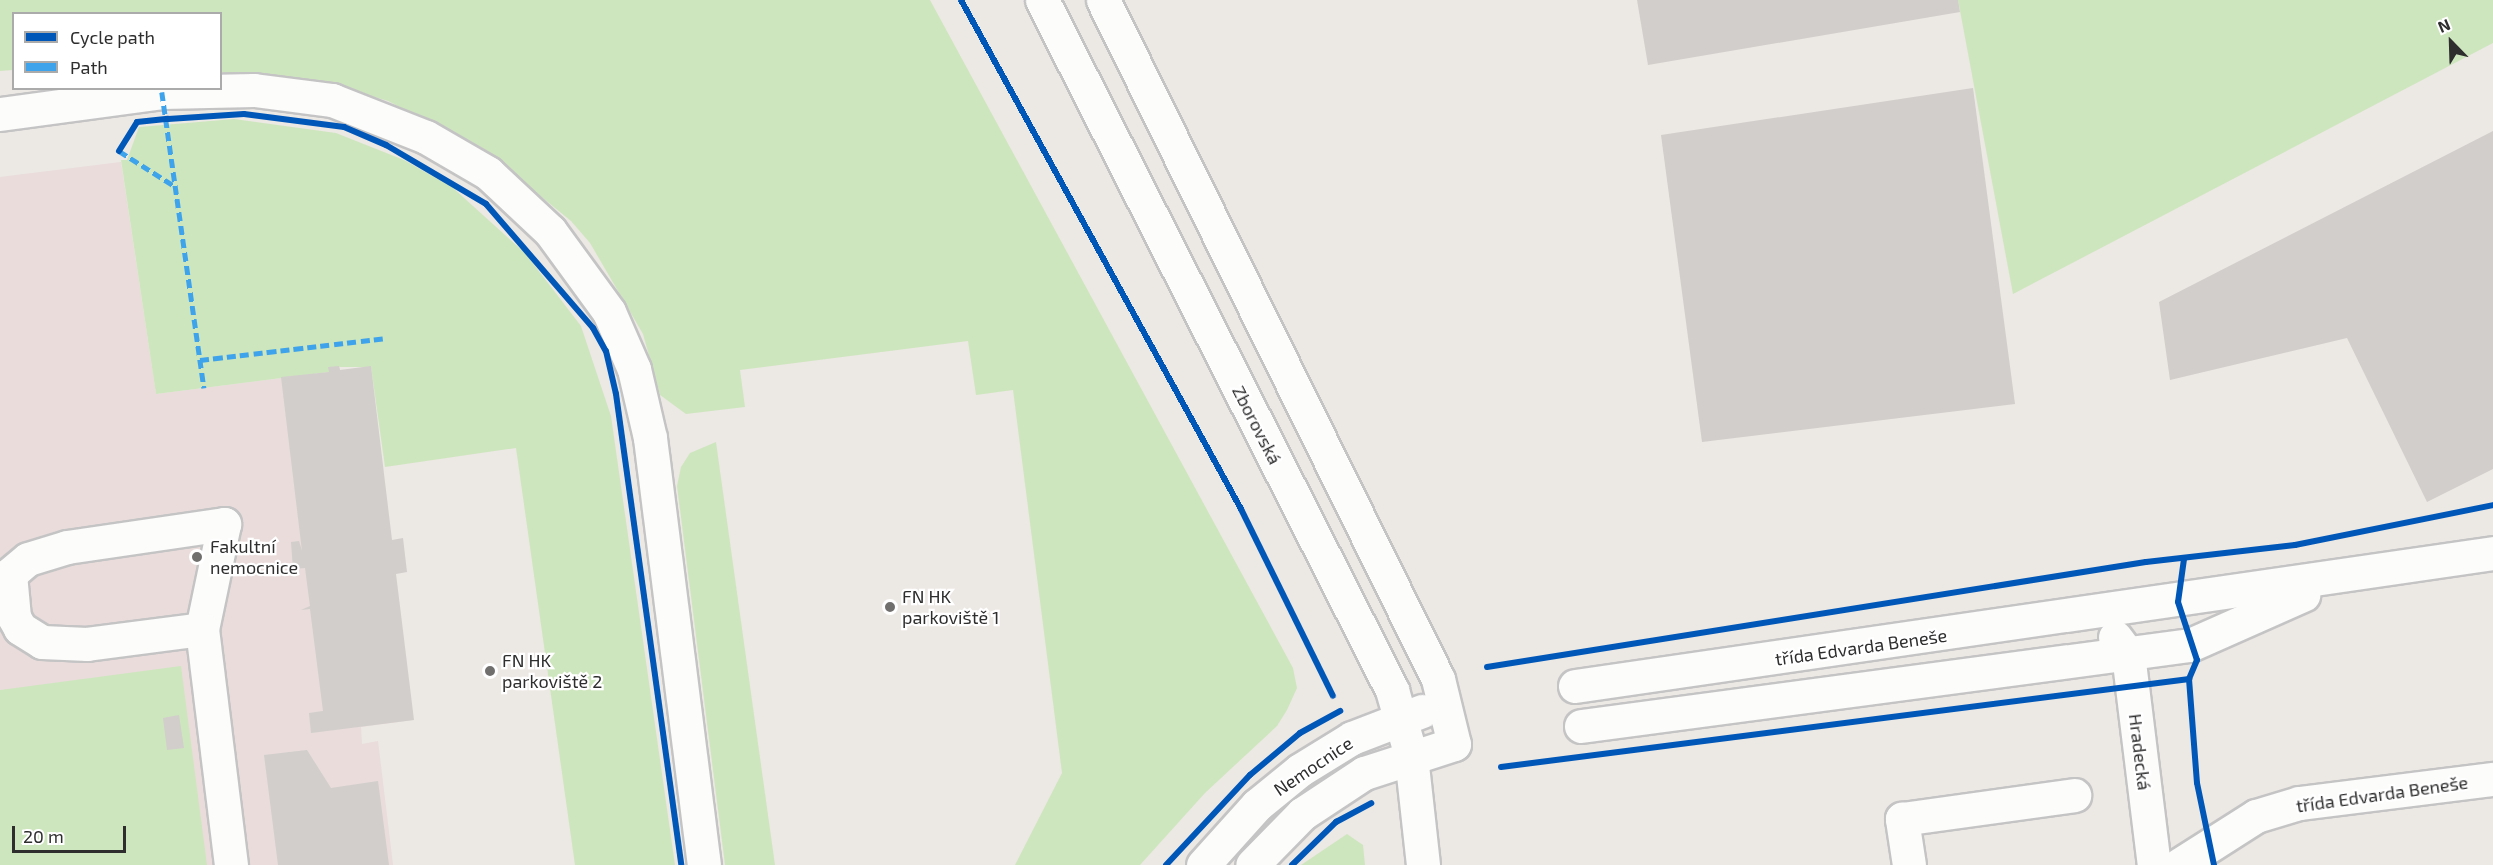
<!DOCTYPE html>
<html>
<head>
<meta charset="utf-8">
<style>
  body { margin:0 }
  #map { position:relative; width:2493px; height:865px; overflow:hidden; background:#ece8e4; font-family:"Exo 2",sans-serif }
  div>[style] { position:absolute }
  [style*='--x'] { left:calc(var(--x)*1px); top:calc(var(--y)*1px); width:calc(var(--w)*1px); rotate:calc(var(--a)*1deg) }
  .medical>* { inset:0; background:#e9dcdb }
  .green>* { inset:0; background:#cee6be }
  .building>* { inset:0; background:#d1cecb }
  .roads { filter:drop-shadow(2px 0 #c5c4c5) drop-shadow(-2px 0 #c5c4c5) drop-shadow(0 2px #c5c4c5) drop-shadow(0 -2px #c5c4c5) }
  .minor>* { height:33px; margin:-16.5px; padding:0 16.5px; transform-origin:16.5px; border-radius:16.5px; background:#fcfcfb }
  .quiet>* { height:4.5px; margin-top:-2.25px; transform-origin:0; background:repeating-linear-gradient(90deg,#3ea3eb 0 9px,transparent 0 13.5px) }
  .cycleway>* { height:6px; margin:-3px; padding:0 3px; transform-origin:3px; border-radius:3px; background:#0057b8 }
  .dots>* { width:16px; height:16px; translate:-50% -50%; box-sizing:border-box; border:3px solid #fff; border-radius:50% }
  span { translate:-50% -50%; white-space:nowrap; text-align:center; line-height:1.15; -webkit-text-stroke:4.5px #fff; paint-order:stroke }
  .street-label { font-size:18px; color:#2e2e2e }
  .poi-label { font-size:18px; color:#2e2e2e }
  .left { translate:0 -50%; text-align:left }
  .legend { position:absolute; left:12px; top:12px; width:210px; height:78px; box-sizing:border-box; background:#fff; border:2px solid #ababab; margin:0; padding:8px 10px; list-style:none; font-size:18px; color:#2e2e2e }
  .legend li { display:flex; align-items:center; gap:12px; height:30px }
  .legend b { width:30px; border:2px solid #ababab }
  .north { position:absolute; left:2421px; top:12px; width:60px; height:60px; -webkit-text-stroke:4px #fff; paint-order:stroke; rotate:337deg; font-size:16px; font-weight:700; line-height:24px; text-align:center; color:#2e2e2e }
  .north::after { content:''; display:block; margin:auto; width:21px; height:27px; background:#2e2e2e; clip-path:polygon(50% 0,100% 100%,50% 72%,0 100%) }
  .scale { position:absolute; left:12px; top:826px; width:114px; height:27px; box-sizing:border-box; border:3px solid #2e2e2e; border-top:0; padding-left:8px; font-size:18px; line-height:21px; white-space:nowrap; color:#2e2e2e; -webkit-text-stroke:4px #fff; paint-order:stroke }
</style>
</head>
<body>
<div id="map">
  <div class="medical">
    <div style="clip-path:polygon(121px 162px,156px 394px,329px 372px,328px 367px,339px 366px,413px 720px,361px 727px,362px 744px,378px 741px,393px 865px,0 865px,0 177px)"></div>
  </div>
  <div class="green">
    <div style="clip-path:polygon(0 0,930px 0,1293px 668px,1297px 688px,1287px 710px,1277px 726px,1205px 793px,1140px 865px,1015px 865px,1062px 773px,1013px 390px,976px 395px,968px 341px,740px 370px,745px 407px,686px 414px,660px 395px,643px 334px,590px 243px,571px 221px,485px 151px,388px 101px,321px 81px,221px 73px,220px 14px,14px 14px,13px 70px,0 71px)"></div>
    <div style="clip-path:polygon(1958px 0,2493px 0,2493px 43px,2013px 294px)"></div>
    <div style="clip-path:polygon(234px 119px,336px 133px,404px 160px,452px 187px,525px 253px,581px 326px,611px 416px,675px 865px,575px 865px,516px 448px,385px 467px,371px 367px,329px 367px,329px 372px,156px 394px,121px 160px,127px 160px,139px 127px)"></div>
    <div style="clip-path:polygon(716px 442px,775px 865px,725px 865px,677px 486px,681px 467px,690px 453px)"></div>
    <div style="clip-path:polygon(181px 666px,207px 865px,0 865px,0 690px)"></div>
    <div style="clip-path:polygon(1347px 834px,1363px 845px,1365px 865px,1301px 865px)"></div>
  </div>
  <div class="building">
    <div style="clip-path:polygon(1637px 0,1958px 0,1960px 12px,1648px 65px)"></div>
    <div style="clip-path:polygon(1973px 88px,2015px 404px,1702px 442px,1661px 135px)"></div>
    <div style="clip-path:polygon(2493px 131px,2493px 469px,2427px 502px,2347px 338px,2170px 380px,2159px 302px)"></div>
    <div style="clip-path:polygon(339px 366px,340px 370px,371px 366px,392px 540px,403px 538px,407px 572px,396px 574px,414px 720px,311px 733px,309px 713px,323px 711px,310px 609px,301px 610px,310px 606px,305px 568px,293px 569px,291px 542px,299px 541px,302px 551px,281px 377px,329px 372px,328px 367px)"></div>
    <div style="clip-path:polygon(179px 715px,184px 748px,167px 750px,163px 718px)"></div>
    <div style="clip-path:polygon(307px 750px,331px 788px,378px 781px,389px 865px,278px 865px,264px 755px)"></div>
  </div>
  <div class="roads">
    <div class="minor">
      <div style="--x:1042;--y:0;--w:774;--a:63.1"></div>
      <div style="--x:1392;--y:690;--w:69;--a:73.9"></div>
      <div style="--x:1411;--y:756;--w:110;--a:83.7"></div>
      <div style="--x:1103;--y:0;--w:757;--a:63.74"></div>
      <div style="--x:1438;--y:679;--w:67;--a:76.2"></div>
      <div style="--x:1454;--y:744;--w:95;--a:162.1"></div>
      <div style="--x:1364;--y:773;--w:74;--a:146.5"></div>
      <div style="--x:1302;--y:814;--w:71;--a:134.4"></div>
      <div style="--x:0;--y:114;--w:163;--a:-7.7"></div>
      <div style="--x:162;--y:92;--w:92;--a:-1.2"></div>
      <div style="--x:254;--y:90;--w:79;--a:7.3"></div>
      <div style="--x:332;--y:100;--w:101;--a:21.5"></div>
      <div style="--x:426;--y:137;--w:72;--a:30.1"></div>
      <div style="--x:488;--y:173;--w:85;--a:43.1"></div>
      <div style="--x:550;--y:231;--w:100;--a:53.9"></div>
      <div style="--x:609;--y:312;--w:62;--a:66.3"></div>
      <div style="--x:634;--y:369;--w:71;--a:76.9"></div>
      <div style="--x:650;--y:438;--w:430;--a:82.8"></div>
      <div style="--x:202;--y:629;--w:116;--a:172.6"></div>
      <div style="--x:87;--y:644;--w:45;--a:-177.5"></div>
      <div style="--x:42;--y:642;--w:26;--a:-148"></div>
      <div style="--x:20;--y:628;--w:13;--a:-119"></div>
      <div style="--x:14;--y:617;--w:43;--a:-95.3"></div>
      <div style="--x:10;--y:574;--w:23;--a:-40"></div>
      <div style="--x:28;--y:559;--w:41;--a:-17.1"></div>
      <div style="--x:67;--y:547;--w:159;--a:-8.3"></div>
      <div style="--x:224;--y:524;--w:107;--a:101.8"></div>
      <div style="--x:202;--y:629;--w:238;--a:83"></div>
      <div style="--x:2115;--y:637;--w:21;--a:53"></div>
      <div style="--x:2128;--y:654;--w:213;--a:83"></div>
      <div style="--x:1575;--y:686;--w:928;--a:-8.24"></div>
      <div style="--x:1581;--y:726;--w:614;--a:-7.58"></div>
      <div style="--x:2190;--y:645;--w:124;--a:-23.9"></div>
      <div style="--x:1203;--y:865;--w:81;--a:-48"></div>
      <div style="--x:1257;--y:805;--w:55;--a:-39.1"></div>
      <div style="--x:1300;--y:770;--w:61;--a:-31.6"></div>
      <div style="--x:1352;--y:738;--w:75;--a:-21.1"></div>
      <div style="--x:1909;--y:865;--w:47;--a:-98.7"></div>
      <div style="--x:1902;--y:819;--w:174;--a:-7.9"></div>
      <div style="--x:2179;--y:865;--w:91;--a:-32.5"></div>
      <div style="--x:2256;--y:816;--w:45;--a:-16.8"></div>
      <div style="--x:2299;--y:803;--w:195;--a:-7.1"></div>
    </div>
  </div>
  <div class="quiet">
    <div style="--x:162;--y:92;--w:299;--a:81.9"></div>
    <div style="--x:119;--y:151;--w:64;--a:32.2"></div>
    <div style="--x:200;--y:360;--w:188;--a:-6.7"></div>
  </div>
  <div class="cycleway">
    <div style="--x:961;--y:0;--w:581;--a:61.18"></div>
    <div style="--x:1241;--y:509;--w:208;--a:63.8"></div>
    <div style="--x:119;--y:151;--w:34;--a:-58"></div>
    <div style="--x:137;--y:122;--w:31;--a:-6"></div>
    <div style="--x:168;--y:119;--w:76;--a:-3.8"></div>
    <div style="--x:244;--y:114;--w:101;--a:7.4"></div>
    <div style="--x:344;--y:127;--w:46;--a:23.2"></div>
    <div style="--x:386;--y:145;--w:116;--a:30.5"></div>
    <div style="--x:486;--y:204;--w:164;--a:49.2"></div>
    <div style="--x:593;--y:328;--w:26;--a:61"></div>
    <div style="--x:606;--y:351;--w:44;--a:76.9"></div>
    <div style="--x:616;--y:394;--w:475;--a:82.1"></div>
    <div style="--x:2184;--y:559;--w:43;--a:97.9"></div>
    <div style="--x:2178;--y:602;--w:61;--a:71.9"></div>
    <div style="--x:2197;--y:660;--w:21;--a:113"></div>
    <div style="--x:2189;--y:679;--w:104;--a:85.6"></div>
    <div style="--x:2197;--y:783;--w:84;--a:78.3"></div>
    <div style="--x:1487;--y:667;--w:667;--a:-9.05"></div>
    <div style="--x:2146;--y:562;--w:150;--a:-6.5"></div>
    <div style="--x:2295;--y:545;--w:202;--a:-11.4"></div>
    <div style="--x:1501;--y:767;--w:694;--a:-7.29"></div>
    <div style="--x:1166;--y:865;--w:123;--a:-47"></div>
    <div style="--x:1250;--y:775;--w:65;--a:-40"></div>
    <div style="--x:1300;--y:733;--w:46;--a:-28.8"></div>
    <div style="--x:1292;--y:865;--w:62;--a:-44.3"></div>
    <div style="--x:1336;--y:822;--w:40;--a:-28"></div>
  </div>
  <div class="dots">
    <div style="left:197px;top:557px;background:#706f6e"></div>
    <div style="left:890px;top:607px;background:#706f6e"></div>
    <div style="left:490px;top:671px;background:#706f6e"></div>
  </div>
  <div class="street-label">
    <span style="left:1257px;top:425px;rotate:63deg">Zborovská</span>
    <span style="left:1861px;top:647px;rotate:-8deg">třída Edvarda Beneše</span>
    <span style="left:2140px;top:752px;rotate:83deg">Hradecká</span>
    <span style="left:1313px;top:766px;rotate:-34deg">Nemocnice</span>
    <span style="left:2382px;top:794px;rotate:-8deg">třída Edvarda Beneše</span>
  </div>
  <div class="poi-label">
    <span class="left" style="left:210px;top:557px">Fakultní<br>nemocnice</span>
    <span class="left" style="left:902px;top:607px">FN HK<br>parkoviště 1</span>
    <span class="left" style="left:502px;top:671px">FN HK<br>parkoviště 2</span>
  </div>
  <ul class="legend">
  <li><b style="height:8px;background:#0057b8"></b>Cycle path</li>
  <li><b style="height:8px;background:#3ea3eb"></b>Path</li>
  </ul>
  <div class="north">N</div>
  <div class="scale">20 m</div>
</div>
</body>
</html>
